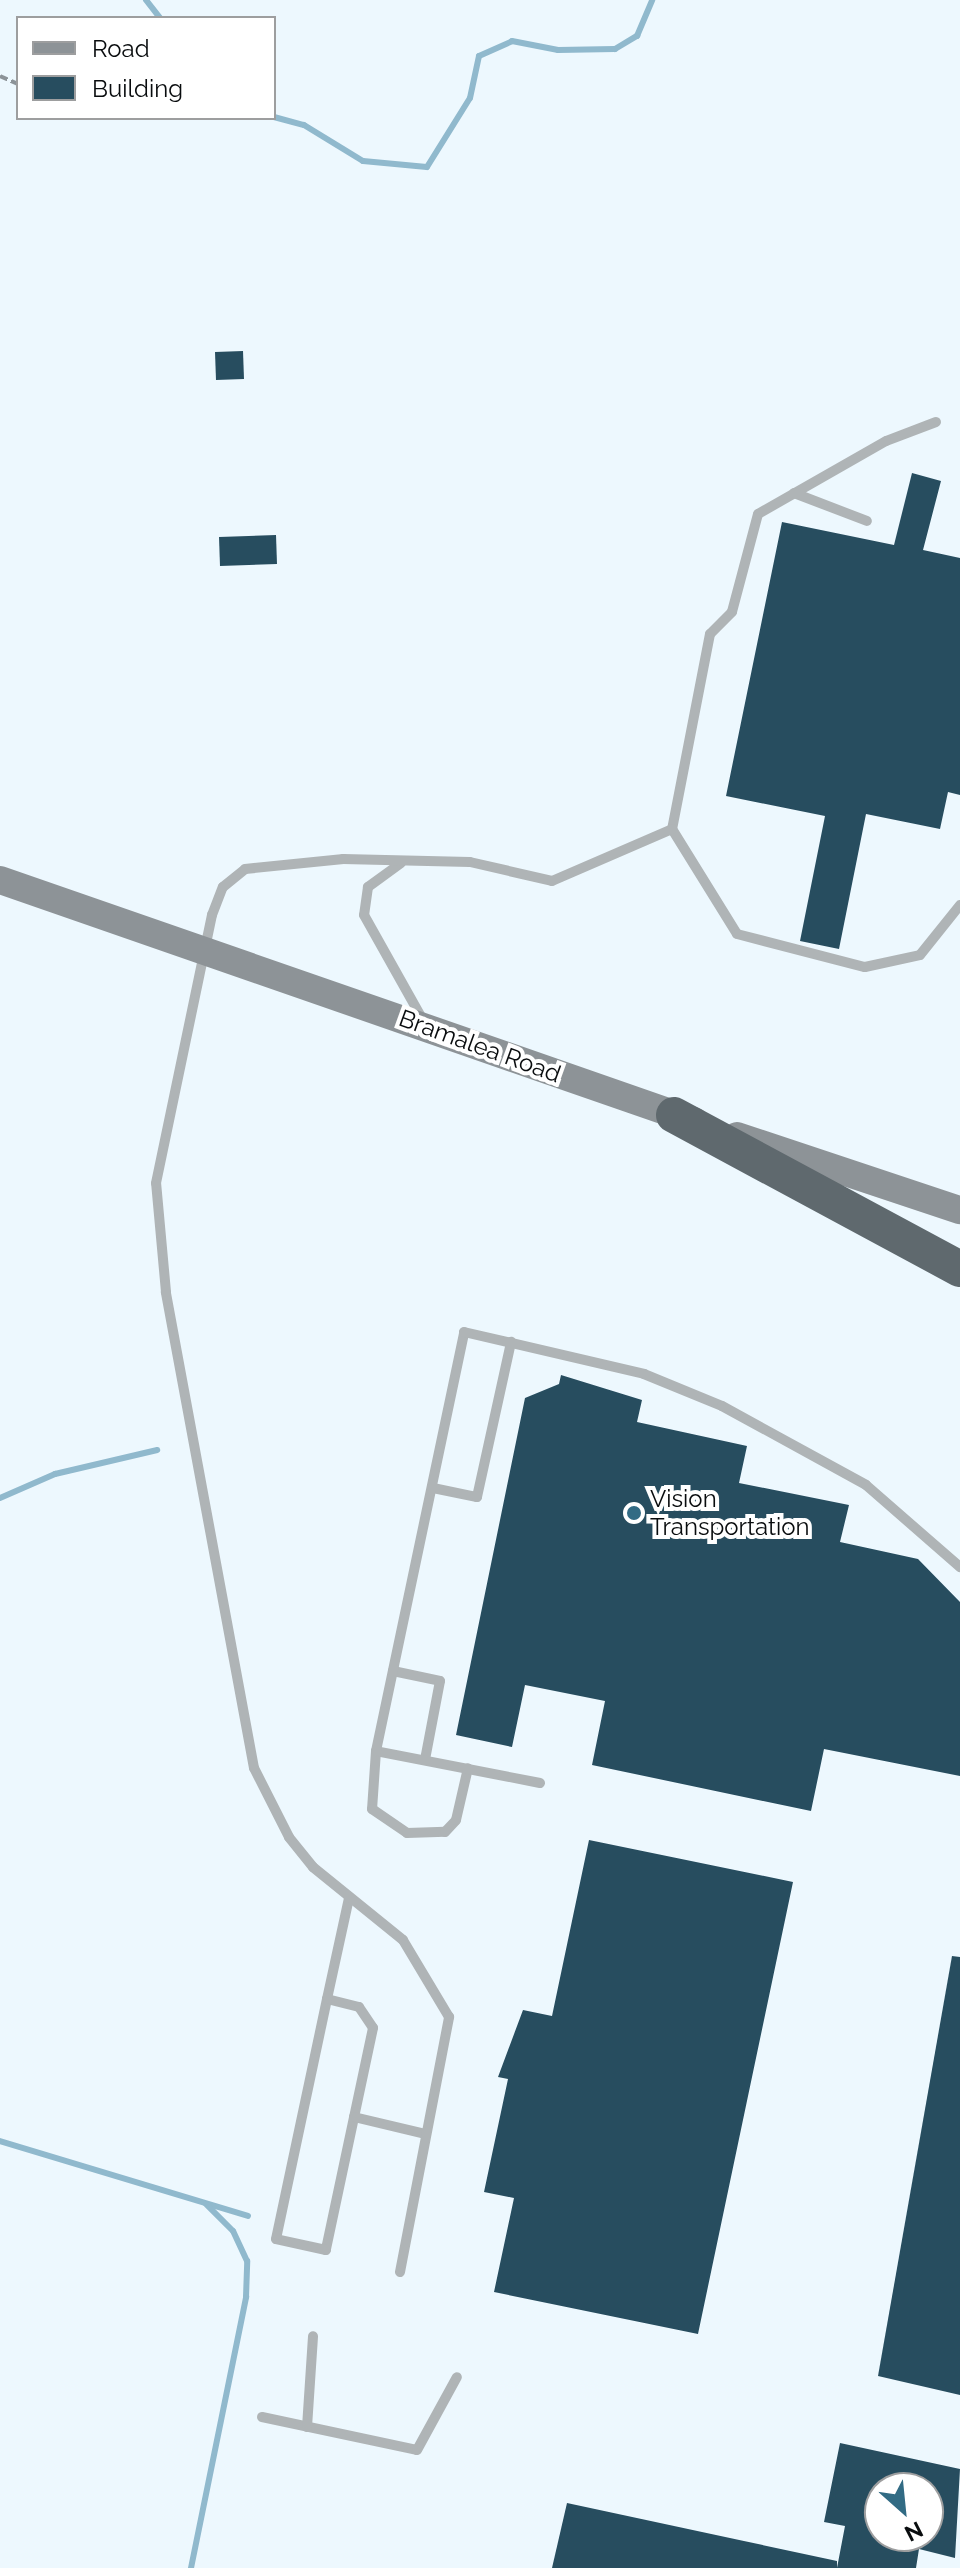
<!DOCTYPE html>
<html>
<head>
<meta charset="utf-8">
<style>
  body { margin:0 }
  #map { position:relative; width:960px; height:2568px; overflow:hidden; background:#edf8fe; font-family:Raleway,sans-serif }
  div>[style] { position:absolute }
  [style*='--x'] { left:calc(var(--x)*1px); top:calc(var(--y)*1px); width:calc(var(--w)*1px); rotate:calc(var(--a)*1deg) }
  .stream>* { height:6px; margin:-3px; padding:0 3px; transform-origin:3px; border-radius:3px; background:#90b9cd }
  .building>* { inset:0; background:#274d5f }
  .path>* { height:4px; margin-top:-2px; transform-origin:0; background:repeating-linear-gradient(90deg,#8c9398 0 8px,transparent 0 12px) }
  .service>* { height:10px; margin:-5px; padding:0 5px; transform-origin:5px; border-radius:5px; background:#afb4b6 }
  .secondary>* { height:28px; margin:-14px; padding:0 14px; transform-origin:14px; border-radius:14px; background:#8d9397 }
  .motorway>* { height:36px; margin:-18px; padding:0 18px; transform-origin:18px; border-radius:18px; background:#5f696e }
  .dots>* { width:22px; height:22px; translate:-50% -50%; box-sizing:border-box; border:4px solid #fff; border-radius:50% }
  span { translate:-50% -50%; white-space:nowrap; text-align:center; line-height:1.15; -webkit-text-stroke:8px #fff; paint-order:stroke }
  .street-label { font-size:24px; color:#090c0e }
  .poi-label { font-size:24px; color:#090c0e }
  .left { translate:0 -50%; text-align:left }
  .legend { position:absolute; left:16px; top:16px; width:260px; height:104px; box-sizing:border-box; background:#fff; border:2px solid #9d9e9f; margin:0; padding:10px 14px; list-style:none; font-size:24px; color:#090c0e }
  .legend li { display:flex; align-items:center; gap:16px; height:40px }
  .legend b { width:40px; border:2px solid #9d9e9f }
  .north { position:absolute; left:864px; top:2472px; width:80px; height:80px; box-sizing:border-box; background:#fff; border:2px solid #9d9e9f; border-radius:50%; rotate:153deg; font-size:22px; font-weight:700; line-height:32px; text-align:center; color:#090c0e }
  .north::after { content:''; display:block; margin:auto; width:28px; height:36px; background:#326b84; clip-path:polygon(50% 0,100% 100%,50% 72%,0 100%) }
</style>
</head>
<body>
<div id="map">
  <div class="stream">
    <div style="--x:146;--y:0;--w:23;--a:52"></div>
    <div style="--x:274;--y:117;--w:31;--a:15"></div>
    <div style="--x:304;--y:125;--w:69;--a:31.4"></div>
    <div style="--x:363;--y:161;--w:64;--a:5.4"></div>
    <div style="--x:427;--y:167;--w:81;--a:-58.1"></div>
    <div style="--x:470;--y:98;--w:43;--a:-77.9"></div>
    <div style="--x:479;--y:56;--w:36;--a:-24"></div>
    <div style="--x:512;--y:41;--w:47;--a:11.1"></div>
    <div style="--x:558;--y:50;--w:57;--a:-1"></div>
    <div style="--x:615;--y:49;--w:26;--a:-31"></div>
    <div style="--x:637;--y:36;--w:39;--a:-67"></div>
    <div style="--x:0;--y:1498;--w:60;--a:-23.6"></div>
    <div style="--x:55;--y:1474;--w:105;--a:-13.2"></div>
    <div style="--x:0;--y:2141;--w:259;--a:16.8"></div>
    <div style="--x:191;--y:2568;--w:277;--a:-78.5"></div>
    <div style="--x:246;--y:2297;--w:36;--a:-88"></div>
    <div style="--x:247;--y:2261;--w:33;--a:-115"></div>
    <div style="--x:233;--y:2231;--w:38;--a:-135"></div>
  </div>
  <div class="building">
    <div style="clip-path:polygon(243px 351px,244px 379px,216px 380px,215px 352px)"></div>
    <div style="clip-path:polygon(912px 473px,941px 481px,923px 550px,960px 558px,960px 795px,948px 792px,940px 829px,866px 814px,839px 949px,800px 941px,825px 816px,726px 796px,782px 522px,894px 545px)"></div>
    <div style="clip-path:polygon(276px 535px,277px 564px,220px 566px,219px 537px)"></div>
    <div style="clip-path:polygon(561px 1375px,642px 1400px,637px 1422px,747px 1446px,739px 1483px,849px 1505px,840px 1542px,918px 1559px,960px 1602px,960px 1776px,824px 1749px,811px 1811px,592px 1765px,605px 1701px,525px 1685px,512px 1747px,456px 1735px,525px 1398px,559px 1384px)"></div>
    <div style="clip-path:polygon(589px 1840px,793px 1882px,698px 2334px,494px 2292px,514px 2198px,484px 2192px,508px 2079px,498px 2077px,523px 2010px,552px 2016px)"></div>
    <div style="clip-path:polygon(952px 1956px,960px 1957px,960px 2395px,878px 2376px)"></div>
    <div style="clip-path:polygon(evenodd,840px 2443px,960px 2469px,955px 2558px,919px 2549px,916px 2568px,837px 2568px,845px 2526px,824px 2522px,840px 2443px,880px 2488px,928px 2488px,928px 2536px,880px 2536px,880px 2488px)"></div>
    <div style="clip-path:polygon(567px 2503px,837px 2561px,837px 2568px,552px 2568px)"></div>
  </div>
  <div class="path">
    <div style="--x:0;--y:76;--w:20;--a:24"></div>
  </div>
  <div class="service">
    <div style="--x:936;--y:422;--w:53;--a:159.2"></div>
    <div style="--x:886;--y:441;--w:147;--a:150.3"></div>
    <div style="--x:758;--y:514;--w:101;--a:104.9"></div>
    <div style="--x:732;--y:612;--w:31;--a:135"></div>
    <div style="--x:710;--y:634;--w:199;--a:101"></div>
    <div style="--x:672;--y:829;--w:123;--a:58.2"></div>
    <div style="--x:737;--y:934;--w:132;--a:14.5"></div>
    <div style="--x:865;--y:967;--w:56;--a:-12.3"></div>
    <div style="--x:920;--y:955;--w:64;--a:-51.3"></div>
    <div style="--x:794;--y:493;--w:78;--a:21"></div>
    <div style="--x:401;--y:863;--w:41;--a:144"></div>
    <div style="--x:368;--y:887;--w:28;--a:98"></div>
    <div style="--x:364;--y:915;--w:120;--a:60.7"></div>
    <div style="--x:433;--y:1488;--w:45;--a:11.6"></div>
    <div style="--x:477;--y:1497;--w:159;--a:-77.6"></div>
    <div style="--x:393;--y:1671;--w:48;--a:12"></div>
    <div style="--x:440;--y:1681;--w:80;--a:100.8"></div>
    <div style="--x:376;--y:1751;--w:58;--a:93.9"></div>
    <div style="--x:372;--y:1809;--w:42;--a:34.4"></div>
    <div style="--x:407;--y:1833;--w:38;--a:-2"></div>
    <div style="--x:445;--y:1832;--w:16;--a:-47"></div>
    <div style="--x:456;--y:1820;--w:53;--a:-77"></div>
    <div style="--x:540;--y:1783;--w:167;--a:-169"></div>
    <div style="--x:376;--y:1751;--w:428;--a:-78.1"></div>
    <div style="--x:464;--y:1332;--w:185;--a:13.1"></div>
    <div style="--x:644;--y:1374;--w:84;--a:22.3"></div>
    <div style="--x:722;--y:1406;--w:164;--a:28.7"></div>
    <div style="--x:866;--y:1485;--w:125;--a:41.1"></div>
    <div style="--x:327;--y:1999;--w:33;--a:14"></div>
    <div style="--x:359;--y:2007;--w:25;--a:56"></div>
    <div style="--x:373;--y:2028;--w:227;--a:102"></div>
    <div style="--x:326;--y:2250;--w:51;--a:-167.6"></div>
    <div style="--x:276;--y:2239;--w:245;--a:-78"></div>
    <div style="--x:327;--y:1999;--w:103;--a:-77.7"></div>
    <div style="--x:354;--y:2117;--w:74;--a:13.3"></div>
    <div style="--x:400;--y:2272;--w:260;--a:-79.1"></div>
    <div style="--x:449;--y:2017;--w:90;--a:-120.9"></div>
    <div style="--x:403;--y:1940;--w:116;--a:-141"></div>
    <div style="--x:313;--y:1867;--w:38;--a:-129"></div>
    <div style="--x:289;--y:1837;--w:77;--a:-116.9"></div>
    <div style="--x:254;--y:1768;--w:484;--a:-100.5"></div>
    <div style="--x:166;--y:1292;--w:109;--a:-95.2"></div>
    <div style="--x:156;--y:1183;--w:274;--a:-78.2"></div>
    <div style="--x:212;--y:915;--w:30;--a:-69"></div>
    <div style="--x:223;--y:887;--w:28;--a:-39"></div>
    <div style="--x:245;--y:869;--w:99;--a:-5.8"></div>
    <div style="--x:343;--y:859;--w:127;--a:1.4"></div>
    <div style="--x:470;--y:862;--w:84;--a:13"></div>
    <div style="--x:552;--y:881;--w:131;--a:-23.4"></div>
    <div style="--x:262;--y:2417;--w:158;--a:12"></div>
    <div style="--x:417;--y:2450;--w:83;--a:-61.3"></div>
    <div style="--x:307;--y:2427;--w:91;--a:-86.2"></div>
  </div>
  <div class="secondary">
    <div style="--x:0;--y:880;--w:735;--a:19.15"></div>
    <div style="--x:737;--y:1136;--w:235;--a:18.4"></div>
  </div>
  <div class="motorway">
    <div style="--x:674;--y:1115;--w:325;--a:28.3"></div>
  </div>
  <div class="dots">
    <div style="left:634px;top:1513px;background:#326b84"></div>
  </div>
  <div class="street-label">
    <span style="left:480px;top:1046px;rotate:20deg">Bramalea Road</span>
  </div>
  <div class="poi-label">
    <span class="left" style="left:650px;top:1513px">Vision<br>Transportation</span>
  </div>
  <ul class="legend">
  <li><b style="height:10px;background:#8d9397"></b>Road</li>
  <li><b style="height:22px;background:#274d5f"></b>Building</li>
  </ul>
  <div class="north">N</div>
</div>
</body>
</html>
